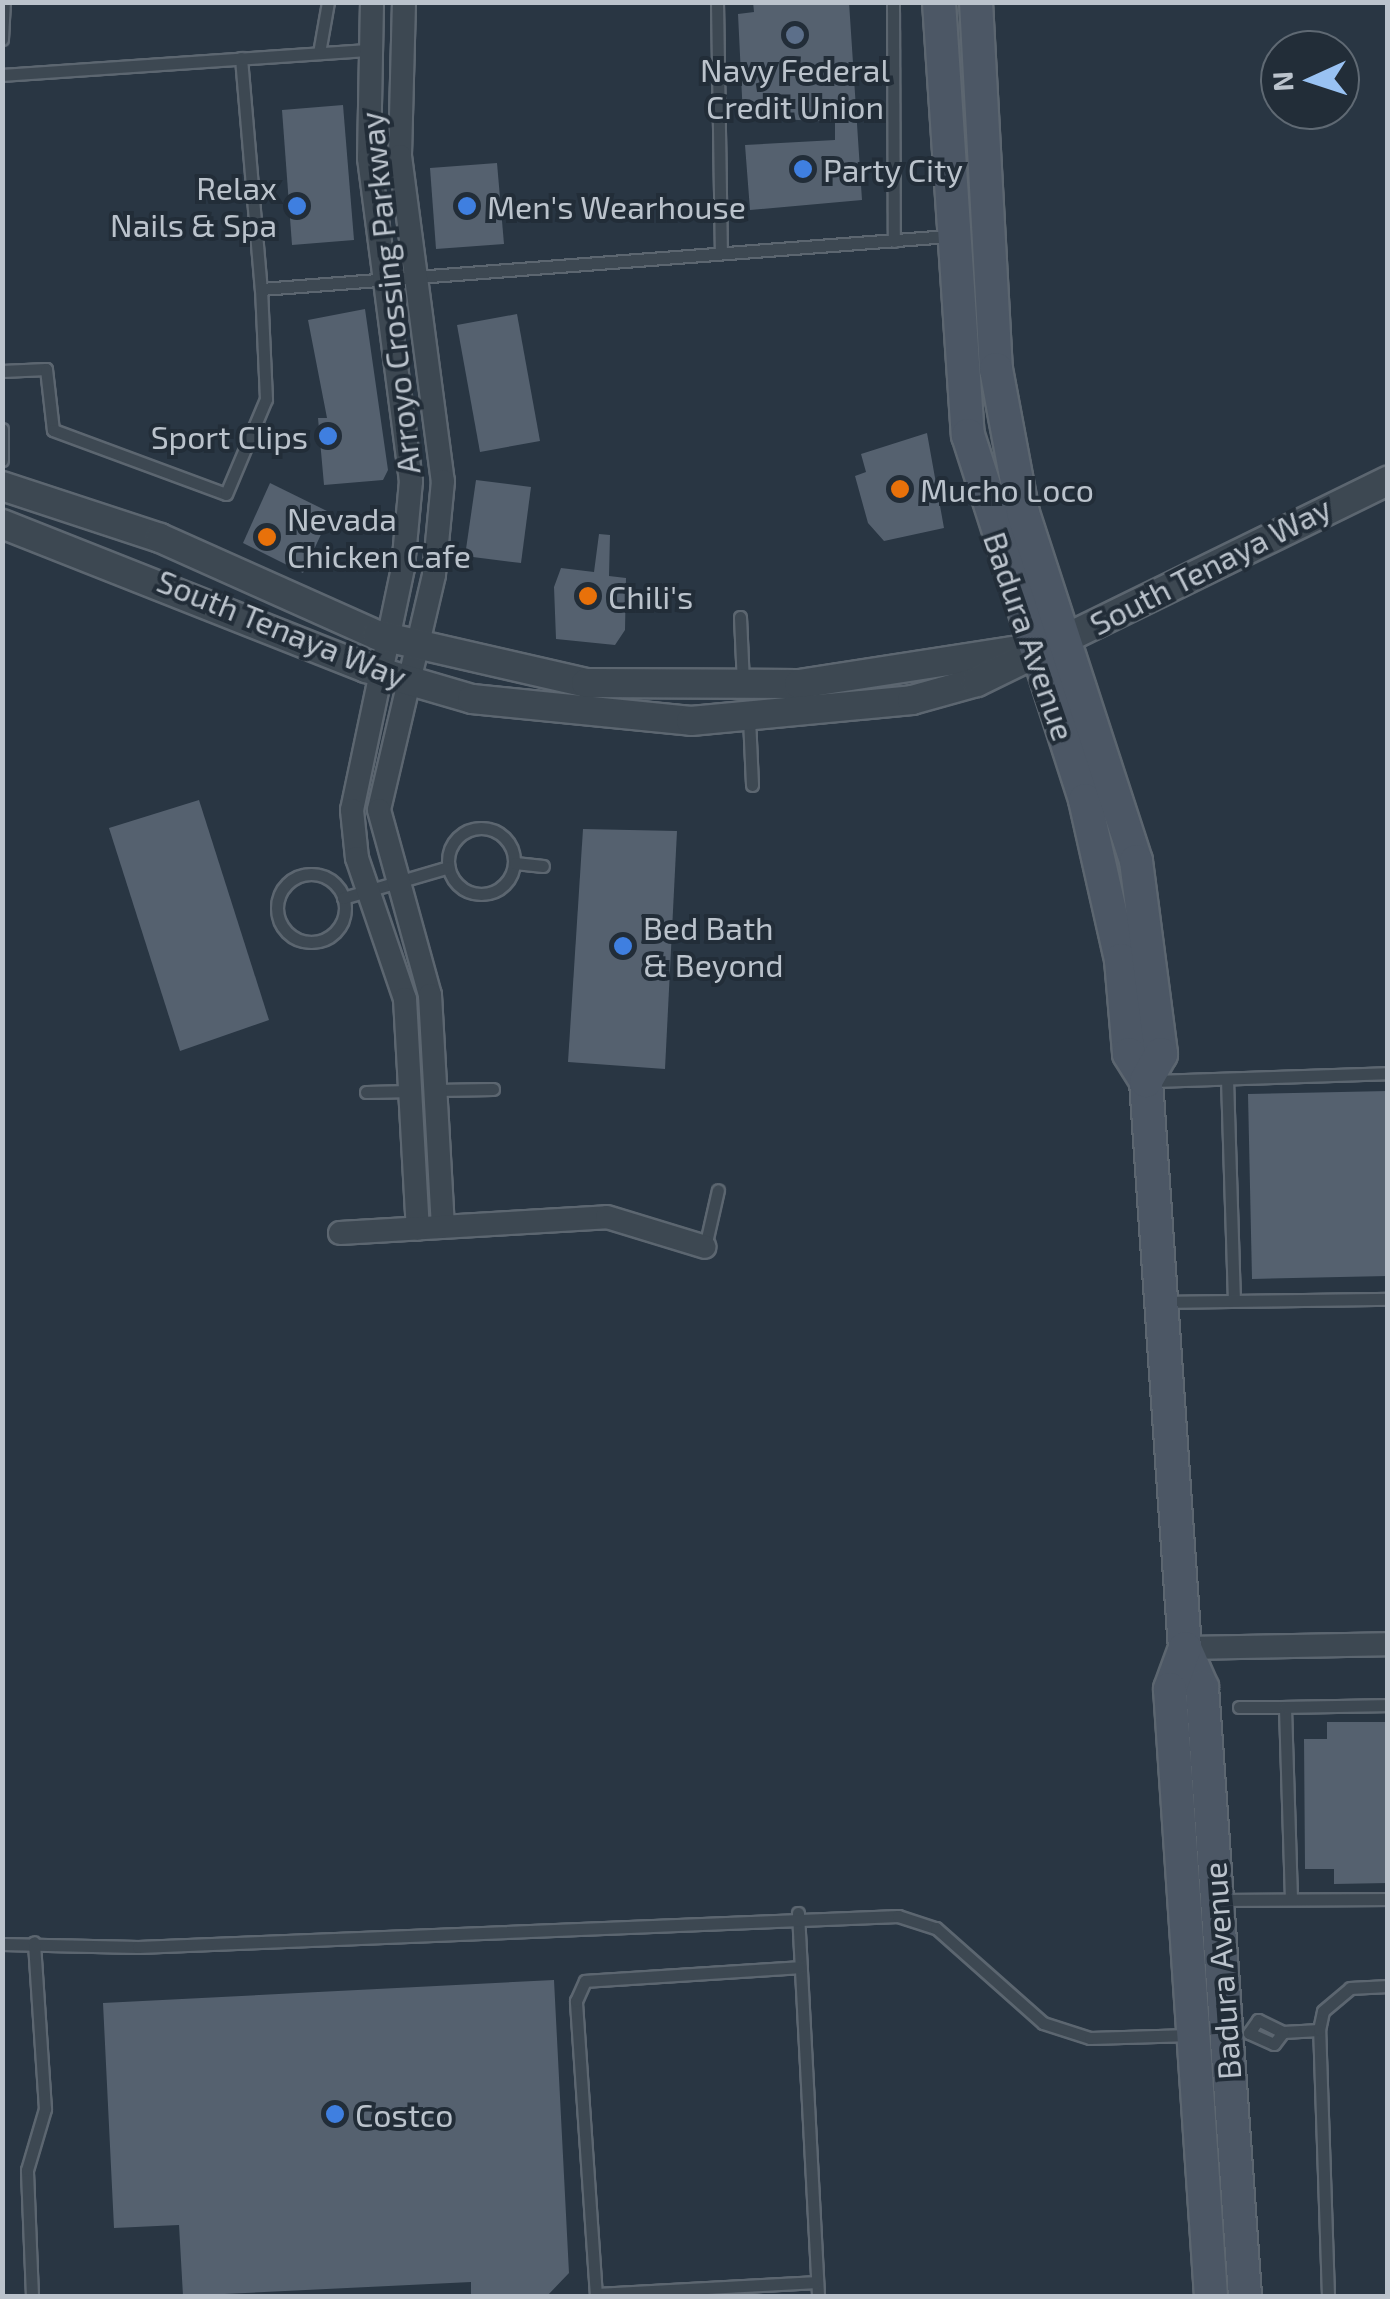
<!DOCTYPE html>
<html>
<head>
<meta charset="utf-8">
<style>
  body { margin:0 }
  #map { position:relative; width:1390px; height:2299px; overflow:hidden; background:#293643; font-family:"Exo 2",sans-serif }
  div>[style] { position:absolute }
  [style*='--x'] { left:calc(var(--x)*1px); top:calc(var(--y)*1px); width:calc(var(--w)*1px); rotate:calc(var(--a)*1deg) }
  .building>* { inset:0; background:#55616f }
  .roads { filter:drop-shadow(2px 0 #5c6670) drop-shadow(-2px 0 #5c6670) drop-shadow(0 2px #5c6670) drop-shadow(0 -2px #5c6670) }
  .service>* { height:11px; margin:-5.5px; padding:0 5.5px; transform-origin:5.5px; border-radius:5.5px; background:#3d4852 }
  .service>.ring { margin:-5.5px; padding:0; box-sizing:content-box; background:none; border:11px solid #3d4852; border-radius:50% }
  .minor>* { height:22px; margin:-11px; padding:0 11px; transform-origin:11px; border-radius:11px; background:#3d4852 }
  .tertiary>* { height:28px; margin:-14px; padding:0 14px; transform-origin:14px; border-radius:14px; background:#3d4852 }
  .secondary>* { height:32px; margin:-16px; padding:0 16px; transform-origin:16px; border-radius:16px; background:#4c5765 }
  .dots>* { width:28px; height:28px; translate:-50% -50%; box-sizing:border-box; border:5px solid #222d38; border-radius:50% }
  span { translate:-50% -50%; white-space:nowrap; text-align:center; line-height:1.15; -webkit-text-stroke:8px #222d38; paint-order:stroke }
  .poi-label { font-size:32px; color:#bbc3cc }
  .left { translate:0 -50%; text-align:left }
  .right { translate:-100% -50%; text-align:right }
  .street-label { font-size:32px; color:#bbc3cc }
  .frame { position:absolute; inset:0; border:5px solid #bbc3cc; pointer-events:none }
  .north { position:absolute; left:1260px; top:30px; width:100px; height:100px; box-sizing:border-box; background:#222d38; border:2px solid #5f6973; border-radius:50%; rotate:267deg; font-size:28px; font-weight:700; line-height:40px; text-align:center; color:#bbc3cc }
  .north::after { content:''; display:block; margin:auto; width:35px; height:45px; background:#99c2f3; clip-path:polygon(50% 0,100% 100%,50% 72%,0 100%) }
</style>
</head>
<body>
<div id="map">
  <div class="building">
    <div style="clip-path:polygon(753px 2px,849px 2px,862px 200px,750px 210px,745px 145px,835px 140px,835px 122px,743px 117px,738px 14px,754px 12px)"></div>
    <div style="clip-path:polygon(343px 105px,354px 240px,292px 245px,282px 110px)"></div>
    <div style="clip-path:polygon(497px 163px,504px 244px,436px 249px,430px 168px)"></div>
    <div style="clip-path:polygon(365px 309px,388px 470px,383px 480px,324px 485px,318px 418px,327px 418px,308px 320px)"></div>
    <div style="clip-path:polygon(517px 314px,540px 441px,480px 452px,457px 325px)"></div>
    <div style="clip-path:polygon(927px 433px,944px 528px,884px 541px,868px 523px,855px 476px,866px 472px,861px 454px)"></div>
    <div style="clip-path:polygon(476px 480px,531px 487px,521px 563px,465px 556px)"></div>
    <div style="clip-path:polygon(270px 483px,331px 513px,303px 573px,243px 543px)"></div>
    <div style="clip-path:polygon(599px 534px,610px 535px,609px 576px,626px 578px,625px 630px,615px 645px,556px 639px,554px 587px,561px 568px,594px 572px)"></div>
    <div style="clip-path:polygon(199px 800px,269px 1020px,180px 1051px,109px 828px)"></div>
    <div style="clip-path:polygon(583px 829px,677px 831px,665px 1069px,568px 1062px)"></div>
    <div style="clip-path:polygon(1388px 1091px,1388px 1276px,1252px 1279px,1248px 1094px)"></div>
    <div style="clip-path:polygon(1327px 1722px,1388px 1722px,1388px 1883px,1334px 1884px,1334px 1869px,1305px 1869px,1304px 1739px,1327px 1739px)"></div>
    <div style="clip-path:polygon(554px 1980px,569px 2273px,547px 2296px,471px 2296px,471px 2282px,183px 2296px,179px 2225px,114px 2228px,103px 2003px)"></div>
  </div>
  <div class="roads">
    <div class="service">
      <div style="--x:717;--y:2;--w:251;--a:89.1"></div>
      <div style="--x:893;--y:2;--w:239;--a:89.8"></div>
      <div style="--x:2;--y:39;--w:37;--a:-87"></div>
      <div style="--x:319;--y:53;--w:52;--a:-80"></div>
      <div style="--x:241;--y:58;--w:232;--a:85.1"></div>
      <div style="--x:2;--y:75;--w:368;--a:-3.9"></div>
      <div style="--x:2;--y:371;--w:44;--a:-2.6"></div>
      <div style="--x:46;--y:369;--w:61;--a:83.5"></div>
      <div style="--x:53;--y:430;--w:184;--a:20.3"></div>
      <div style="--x:226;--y:494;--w:103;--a:-67.2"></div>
      <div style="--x:266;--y:399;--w:110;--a:-92.6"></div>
      <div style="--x:261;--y:289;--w:690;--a:-4.41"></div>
      <div style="--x:2;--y:429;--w:31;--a:90"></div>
      <div style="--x:740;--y:617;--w:66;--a:87.4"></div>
      <div style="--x:749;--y:718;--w:67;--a:87.4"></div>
      <div class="ring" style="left:448px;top:828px;width:55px;height:55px"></div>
      <div style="--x:515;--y:863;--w:28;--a:6"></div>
      <div class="ring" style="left:277px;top:874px;width:57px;height:57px"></div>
      <div style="--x:343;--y:898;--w:110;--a:-16.3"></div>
      <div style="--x:1227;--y:1079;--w:221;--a:88.2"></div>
      <div style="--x:1152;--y:1081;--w:236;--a:-1.9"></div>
      <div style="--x:436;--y:1090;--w:57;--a:-1"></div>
      <div style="--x:366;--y:1092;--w:46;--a:-1.2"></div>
      <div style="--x:705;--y:1247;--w:58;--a:-77.2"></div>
      <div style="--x:1164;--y:1302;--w:224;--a:-0.8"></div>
      <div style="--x:1239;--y:1707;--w:46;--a:0"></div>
      <div style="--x:1291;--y:1899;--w:192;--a:-91.8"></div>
      <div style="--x:1285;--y:1707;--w:103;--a:-1.1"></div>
      <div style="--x:1222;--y:1900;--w:166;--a:-0.3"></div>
      <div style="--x:798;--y:1913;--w:384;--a:87"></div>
      <div style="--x:2;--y:1944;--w:136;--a:1.3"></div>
      <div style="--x:138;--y:1947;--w:761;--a:-2.34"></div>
      <div style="--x:898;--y:1916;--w:40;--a:18"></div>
      <div style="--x:936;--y:1928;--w:143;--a:41.6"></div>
      <div style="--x:1043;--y:2023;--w:49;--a:17.7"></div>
      <div style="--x:1090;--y:2038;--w:101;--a:-1.7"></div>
      <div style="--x:1283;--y:2032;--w:36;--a:-3"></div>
      <div style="--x:1249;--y:2033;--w:16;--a:-55"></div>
      <div style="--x:1258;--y:2020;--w:28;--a:26"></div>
      <div style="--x:1249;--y:2033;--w:27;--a:24"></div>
      <div style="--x:1274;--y:2044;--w:15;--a:-53"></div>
      <div style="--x:597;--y:2294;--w:220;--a:-3.1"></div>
      <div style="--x:32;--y:2296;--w:126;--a:-92.3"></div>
      <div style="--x:27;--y:2170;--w:64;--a:-73.6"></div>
      <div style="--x:45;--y:2109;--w:167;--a:-93.8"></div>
      <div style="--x:596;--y:2296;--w:296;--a:-93.9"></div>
      <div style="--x:576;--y:2001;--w:22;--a:-66"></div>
      <div style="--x:585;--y:1981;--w:216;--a:-3.7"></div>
      <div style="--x:1328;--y:2296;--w:266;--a:-91.9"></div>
      <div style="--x:1319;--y:2030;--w:19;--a:-78"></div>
      <div style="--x:1323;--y:2011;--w:35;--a:-40"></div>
      <div style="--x:1350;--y:1988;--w:38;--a:-3"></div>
    </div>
    <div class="minor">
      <div style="--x:372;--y:2;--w:156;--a:91.1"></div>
      <div style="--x:369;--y:158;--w:326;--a:82.6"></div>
      <div style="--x:411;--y:481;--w:87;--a:95.3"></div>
      <div style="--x:403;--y:568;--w:247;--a:101.9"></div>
      <div style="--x:352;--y:810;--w:48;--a:84.1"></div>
      <div style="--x:357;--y:858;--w:149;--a:71.2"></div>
      <div style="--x:405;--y:999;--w:230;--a:86.8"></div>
      <div style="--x:404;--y:2;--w:154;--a:91.5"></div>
      <div style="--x:400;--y:156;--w:328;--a:82.5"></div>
      <div style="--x:443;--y:481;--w:94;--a:95.5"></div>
      <div style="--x:434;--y:575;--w:241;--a:103.2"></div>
      <div style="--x:379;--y:810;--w:192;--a:74.6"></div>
      <div style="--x:430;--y:995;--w:232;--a:86.8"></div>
      <div style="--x:340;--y:1233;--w:267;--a:-3.4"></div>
      <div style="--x:607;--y:1217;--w:102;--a:17"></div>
      <div style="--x:1185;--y:1648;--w:203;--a:-1.1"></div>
    </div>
    <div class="tertiary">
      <div style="--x:2;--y:486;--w:166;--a:18.2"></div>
      <div style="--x:160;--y:538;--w:238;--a:24.1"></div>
      <div style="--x:377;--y:635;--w:214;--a:12.9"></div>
      <div style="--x:586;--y:683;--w:213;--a:0.3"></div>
      <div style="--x:799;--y:684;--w:230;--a:-8.8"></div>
      <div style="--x:2;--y:524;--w:391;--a:21.6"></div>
      <div style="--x:366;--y:668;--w:110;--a:16.3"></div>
      <div style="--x:472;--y:699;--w:220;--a:5.7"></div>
      <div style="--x:691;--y:721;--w:222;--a:-5.4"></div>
      <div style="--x:912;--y:700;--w:67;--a:-15.5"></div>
      <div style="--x:977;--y:682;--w:458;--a:-26.1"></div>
    </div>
    <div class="secondary">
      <div style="--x:939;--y:2;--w:434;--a:86.2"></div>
      <div style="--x:968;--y:435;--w:383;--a:72.2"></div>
      <div style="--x:1085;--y:800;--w:164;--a:77.3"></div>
      <div style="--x:1121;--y:960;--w:94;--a:85.1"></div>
      <div style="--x:1129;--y:1054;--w:32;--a:58"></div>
      <div style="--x:1146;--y:1081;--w:568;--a:86.07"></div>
      <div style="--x:1185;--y:1648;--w:43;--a:66.4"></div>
      <div style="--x:1202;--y:1687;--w:611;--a:85.96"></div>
      <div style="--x:976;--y:2;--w:368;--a:86.9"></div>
      <div style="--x:996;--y:369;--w:147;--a:79.4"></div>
      <div style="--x:1023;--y:513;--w:366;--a:72"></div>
      <div style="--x:1136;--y:861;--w:195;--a:82.6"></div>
      <div style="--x:1161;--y:1054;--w:31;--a:119"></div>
      <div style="--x:1185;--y:1648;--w:44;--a:110.1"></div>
      <div style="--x:1170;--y:1689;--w:608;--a:86.14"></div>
    </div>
  </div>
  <div class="dots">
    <div style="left:795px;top:35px;background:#5c6f8a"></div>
    <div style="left:803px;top:169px;background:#3f7fe0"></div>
    <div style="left:297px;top:206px;background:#3f7fe0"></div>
    <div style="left:467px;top:206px;background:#3f7fe0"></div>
    <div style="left:328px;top:436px;background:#3f7fe0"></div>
    <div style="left:900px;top:489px;background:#e8710a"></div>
    <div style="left:267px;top:537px;background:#e8710a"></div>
    <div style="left:588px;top:596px;background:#e8710a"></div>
    <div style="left:623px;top:946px;background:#3f7fe0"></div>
    <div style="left:335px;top:2114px;background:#3f7fe0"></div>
  </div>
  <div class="poi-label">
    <span style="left:795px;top:88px">Navy Federal<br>Credit Union</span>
    <span class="left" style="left:823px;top:169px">Party City</span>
    <span class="right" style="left:277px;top:206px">Relax<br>Nails &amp; Spa</span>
    <span class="left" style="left:487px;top:206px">Men's Wearhouse</span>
    <span class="right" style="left:308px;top:436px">Sport Clips</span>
    <span class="left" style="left:920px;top:489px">Mucho Loco</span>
    <span class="left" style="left:287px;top:537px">Nevada<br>Chicken Cafe</span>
    <span class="left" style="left:608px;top:596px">Chili's</span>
    <span class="left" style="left:643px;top:946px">Bed Bath<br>&amp; Beyond</span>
    <span class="left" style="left:355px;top:2114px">Costco</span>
  </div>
  <div class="street-label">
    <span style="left:389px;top:293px;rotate:-96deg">Arroyo Crossing Parkway</span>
    <span style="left:1210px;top:565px;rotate:-27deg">South Tenaya Way</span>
    <span style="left:282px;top:628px;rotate:22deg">South Tenaya Way</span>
    <span style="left:1030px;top:636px;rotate:71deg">Badura Avenue</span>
    <span style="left:1221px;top:1971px;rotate:-94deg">Badura Avenue</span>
  </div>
  <div class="frame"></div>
  <div class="north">N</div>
</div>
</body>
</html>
